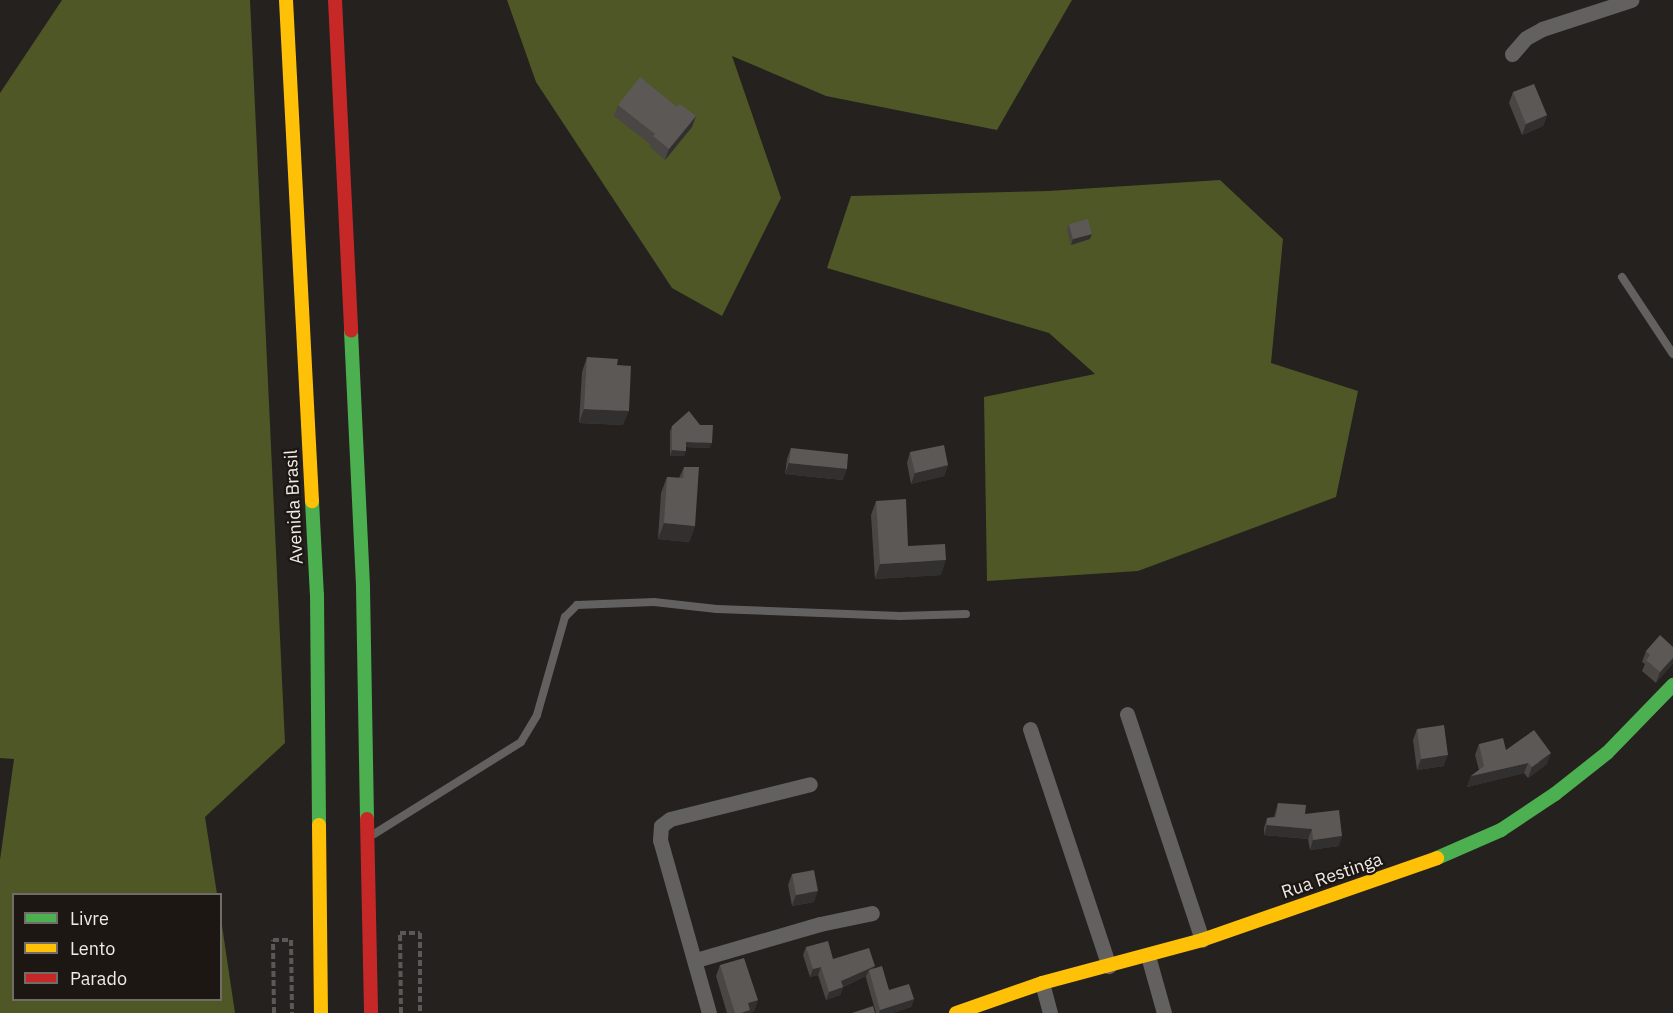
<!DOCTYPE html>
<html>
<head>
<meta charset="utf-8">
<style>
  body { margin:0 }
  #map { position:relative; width:1673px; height:1013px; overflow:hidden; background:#24211f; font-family:"IBM Plex Sans",sans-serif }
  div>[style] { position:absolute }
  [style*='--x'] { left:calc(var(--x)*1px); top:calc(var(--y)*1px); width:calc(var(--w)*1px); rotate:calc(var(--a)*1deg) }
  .forest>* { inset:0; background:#4e5725 }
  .path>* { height:4px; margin-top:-2px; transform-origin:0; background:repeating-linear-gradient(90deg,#5b5958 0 6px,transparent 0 9px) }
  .lane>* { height:8px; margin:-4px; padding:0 4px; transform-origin:4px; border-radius:4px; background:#626160 }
  .street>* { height:15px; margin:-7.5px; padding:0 7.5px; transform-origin:7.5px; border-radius:7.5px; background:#626160 }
  .fast>* { height:14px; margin:-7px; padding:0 7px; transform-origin:7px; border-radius:7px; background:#4caf50 }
  .slow>* { height:14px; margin:-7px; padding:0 7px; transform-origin:7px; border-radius:7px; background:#ffc107 }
  .jam>* { height:14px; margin:-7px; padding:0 7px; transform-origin:7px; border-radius:7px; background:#c62828 }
  .wall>* { inset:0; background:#494644 }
  .shaded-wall>* { inset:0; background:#32302e }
  .building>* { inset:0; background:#5b5856 }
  span { translate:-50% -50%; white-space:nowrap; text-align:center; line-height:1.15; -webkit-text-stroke:4.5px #1d1713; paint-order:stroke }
  .street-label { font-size:18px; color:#f0ebe8 }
  .legend { position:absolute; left:12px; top:893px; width:210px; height:108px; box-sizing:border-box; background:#1d1713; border:2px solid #716c68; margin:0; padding:8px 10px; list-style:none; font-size:18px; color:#f0ebe8 }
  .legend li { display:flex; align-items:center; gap:12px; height:30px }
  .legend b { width:30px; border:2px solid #716c68 }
</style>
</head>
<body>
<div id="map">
  <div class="forest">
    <div style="clip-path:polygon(62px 0,250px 0,285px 743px,205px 817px,217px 894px,14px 894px,14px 1000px,220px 1000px,221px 919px,235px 1013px,0 1013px,0 860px,14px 759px,0 758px,0 93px)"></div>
    <div style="clip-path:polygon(507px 0,1072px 0,997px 130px,826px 96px,732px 56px,781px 198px,722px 316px,672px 288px,536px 82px)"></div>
    <div style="clip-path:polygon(1220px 180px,1283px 239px,1271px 363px,1358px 391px,1336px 497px,1138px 571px,987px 581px,984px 397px,1095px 374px,1049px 333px,827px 268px,851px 196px,1048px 191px)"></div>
  </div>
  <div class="path">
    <div style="--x:274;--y:1013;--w:73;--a:-90.8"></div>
    <div style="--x:273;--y:940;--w:18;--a:0"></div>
    <div style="--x:291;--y:940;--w:73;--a:89.2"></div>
    <div style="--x:401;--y:1013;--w:80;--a:-90.7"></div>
    <div style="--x:400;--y:933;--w:20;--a:0"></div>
    <div style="--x:420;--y:933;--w:80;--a:90"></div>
  </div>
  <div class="lane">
    <div style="--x:1622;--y:277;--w:92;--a:56.5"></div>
    <div style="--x:374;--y:834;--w:173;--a:-32"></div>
    <div style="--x:521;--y:742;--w:31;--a:-59"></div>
    <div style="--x:537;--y:715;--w:102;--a:-74.1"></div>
    <div style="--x:565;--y:617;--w:17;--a:-45"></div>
    <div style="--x:577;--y:605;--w:77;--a:-2.2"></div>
    <div style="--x:654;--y:602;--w:63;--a:6.3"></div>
    <div style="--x:717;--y:609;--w:183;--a:2.2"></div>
    <div style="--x:900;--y:616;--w:66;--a:-1.7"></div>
  </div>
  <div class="street">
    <div style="--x:1512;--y:54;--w:21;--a:-49"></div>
    <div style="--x:1526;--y:38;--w:18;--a:-29"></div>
    <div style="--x:1542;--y:29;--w:94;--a:-18"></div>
    <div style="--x:1127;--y:714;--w:238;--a:71.6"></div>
    <div style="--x:1030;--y:729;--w:250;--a:71.6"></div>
    <div style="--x:1148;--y:956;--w:59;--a:74.3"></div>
    <div style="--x:696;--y:960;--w:129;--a:-16.2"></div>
    <div style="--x:820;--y:924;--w:53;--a:-11.9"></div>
    <div style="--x:1042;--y:983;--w:31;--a:75"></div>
    <div style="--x:709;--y:1013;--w:180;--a:-105.8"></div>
    <div style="--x:660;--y:840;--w:14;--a:-86"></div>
    <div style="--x:661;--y:826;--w:11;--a:-38"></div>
    <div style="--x:670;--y:819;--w:144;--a:-14"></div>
  </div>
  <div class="fast">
    <div style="--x:351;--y:331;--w:257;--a:87.3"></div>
    <div style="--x:363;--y:588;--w:231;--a:89"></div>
    <div style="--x:312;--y:501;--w:94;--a:87"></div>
    <div style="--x:317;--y:595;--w:230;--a:89.5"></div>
    <div style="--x:1437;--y:858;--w:70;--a:-23.6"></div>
    <div style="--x:1501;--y:830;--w:65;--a:-33.7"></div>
    <div style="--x:1555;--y:794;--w:66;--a:-38.3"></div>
    <div style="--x:1607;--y:753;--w:95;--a:-45.9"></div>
  </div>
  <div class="slow">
    <div style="--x:286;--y:0;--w:502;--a:87.03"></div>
    <div style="--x:319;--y:825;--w:188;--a:89.4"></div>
    <div style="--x:956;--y:1013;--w:91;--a:-19.2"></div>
    <div style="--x:1042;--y:983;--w:166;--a:-15"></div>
    <div style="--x:1202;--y:940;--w:249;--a:-19.2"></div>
  </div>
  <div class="jam">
    <div style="--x:335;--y:0;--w:331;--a:87.2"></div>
    <div style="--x:367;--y:819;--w:194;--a:88.8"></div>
  </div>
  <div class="wall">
    <div style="clip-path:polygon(1513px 92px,1547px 115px,1543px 126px,1522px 135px,1509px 103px)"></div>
    <div style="clip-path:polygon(618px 105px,677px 107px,696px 116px,692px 127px,665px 160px,650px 147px,650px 144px,614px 116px)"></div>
    <div style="clip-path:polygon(1069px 224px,1090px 239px,1071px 245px,1067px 230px)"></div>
    <div style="clip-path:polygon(587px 357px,617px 365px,623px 425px,579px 423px,582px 372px)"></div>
    <div style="clip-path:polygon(672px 426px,710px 448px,686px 447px,684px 456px,670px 456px,670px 431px)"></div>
    <div style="clip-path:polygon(791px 448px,843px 480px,785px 474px,787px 459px)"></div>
    <div style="clip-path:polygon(910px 452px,948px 465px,944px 476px,911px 484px,907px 463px)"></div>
    <div style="clip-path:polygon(684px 467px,695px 526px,689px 542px,658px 539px,661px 493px,667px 477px,679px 478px)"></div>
    <div style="clip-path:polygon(876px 501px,908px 546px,941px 575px,875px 579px,871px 515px)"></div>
    <div style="clip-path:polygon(1673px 647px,1656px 683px,1642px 671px,1645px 664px,1642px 662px,1646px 651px)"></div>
    <div style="clip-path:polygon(1417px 729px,1444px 766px,1417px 770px,1413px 740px)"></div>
    <div style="clip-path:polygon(1479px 744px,1506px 750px,1547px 764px,1528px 778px,1524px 773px,1467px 787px,1471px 776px,1479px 770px,1475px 755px)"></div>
    <div style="clip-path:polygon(1278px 803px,1305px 814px,1339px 846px,1310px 850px,1308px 839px,1264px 835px,1264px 828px,1267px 818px,1274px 817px)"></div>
    <div style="clip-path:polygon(792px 874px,814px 902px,792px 906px,788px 885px)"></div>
    <div style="clip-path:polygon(806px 947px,833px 959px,874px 968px,889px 990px,914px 999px,911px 1007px,892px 1013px,876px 1013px,866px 978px,866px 976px,843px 987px,840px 995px,826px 1000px,818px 975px,810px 977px,803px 955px)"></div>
    <div style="clip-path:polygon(720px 965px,758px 1000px,754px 1011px,749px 1013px,727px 1013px,716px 976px)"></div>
  </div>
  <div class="shaded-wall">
    <div style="clip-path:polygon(1547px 115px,1543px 126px,1522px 135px,1526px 124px)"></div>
    <div style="clip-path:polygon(696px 116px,692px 127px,665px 160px,669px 149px)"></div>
    <div style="clip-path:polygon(1092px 234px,1090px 239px,1071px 245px,1073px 239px)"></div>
    <div style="clip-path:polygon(584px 409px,629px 411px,623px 425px,579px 423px)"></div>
    <div style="clip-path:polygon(686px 442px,712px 443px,710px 448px,685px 447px)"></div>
    <div style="clip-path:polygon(672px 450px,686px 451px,684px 456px,670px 456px)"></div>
    <div style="clip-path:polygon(789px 463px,847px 469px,843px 480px,785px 474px)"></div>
    <div style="clip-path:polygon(948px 465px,944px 476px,911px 484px,915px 473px)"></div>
    <div style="clip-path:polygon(664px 523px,695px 526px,689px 542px,658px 539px)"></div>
    <div style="clip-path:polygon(946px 560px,941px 575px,875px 579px,880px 564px)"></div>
    <div style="clip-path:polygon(1673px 658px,1673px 664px,1656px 683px,1660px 672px)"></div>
    <div style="clip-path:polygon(1551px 753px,1547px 764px,1528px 778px,1532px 767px)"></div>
    <div style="clip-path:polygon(1448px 755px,1444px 766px,1417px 770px,1421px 759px)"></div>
    <div style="clip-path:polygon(1528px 763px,1524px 773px,1467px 787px,1471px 776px)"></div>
    <div style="clip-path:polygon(1267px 825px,1312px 829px,1308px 839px,1264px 835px)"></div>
    <div style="clip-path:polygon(1342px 836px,1339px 846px,1310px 850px,1313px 840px)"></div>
    <div style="clip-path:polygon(818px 891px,814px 902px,792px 906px,796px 895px)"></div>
    <div style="clip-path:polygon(875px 966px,872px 974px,869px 970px,866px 976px,838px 989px,841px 981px)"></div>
    <div style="clip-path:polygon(821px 967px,818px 975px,810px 977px,813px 969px)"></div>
    <div style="clip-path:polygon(843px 987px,840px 995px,826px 1000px,829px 992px)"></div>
    <div style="clip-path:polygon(914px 999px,911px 1007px,892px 1013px,879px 1013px,880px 1010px)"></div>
    <div style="clip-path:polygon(758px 1000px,754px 1011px,749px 1013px,741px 1013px,748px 1003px)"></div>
  </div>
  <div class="building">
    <div style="clip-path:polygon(640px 77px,677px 107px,680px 104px,696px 116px,669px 149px,653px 136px,655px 134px,618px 105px)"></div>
    <div style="clip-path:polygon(1534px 84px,1547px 115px,1526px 124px,1513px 92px)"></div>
    <div style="clip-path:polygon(1088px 219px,1092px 234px,1073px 239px,1069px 224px)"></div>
    <div style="clip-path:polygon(587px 357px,618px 359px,617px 365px,631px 366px,629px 411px,584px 409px)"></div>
    <div style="clip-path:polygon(689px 411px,700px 425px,713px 425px,712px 443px,686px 442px,686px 451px,672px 450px,672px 426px)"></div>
    <div style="clip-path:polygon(944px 445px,948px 465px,915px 473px,910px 452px)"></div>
    <div style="clip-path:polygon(791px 448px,848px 454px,847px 469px,789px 463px)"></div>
    <div style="clip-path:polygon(684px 467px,699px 467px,695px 526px,664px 523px,667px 477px,683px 478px)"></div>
    <div style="clip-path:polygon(906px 499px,908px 546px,945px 544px,946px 560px,880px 564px,876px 501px)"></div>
    <div style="clip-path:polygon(1660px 635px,1673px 647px,1673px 658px,1660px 672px,1646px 660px,1650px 655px,1646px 651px)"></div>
    <div style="clip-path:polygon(1444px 725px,1448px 755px,1421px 759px,1417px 729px)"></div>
    <div style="clip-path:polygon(1534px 730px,1551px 753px,1532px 767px,1528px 763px,1471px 776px,1484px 766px,1479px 744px,1503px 738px,1506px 750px)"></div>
    <div style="clip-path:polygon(1278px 803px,1306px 805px,1305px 814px,1339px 810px,1342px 836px,1313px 840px,1312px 829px,1267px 825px,1267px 818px,1276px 817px)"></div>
    <div style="clip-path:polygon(814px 870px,818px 891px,796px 895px,792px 874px)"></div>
    <div style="clip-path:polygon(828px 941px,833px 959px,869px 948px,875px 966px,841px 981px,843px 987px,829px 992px,821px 967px,813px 969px,806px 947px)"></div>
    <div style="clip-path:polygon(744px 958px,758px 1000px,748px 1003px,750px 1010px,741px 1013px,735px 1013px,720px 965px)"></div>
    <div style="clip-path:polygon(882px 966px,889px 990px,909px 984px,914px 999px,880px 1010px,869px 970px)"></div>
    <div style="clip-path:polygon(873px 1006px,875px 1013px,852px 1013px)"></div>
  </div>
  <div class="street-label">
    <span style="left:294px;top:507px;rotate:-93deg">Avenida Brasil</span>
    <span style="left:1332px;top:876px;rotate:-19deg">Rua Restinga</span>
  </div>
  <ul class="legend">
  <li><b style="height:8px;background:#4caf50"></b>Livre</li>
  <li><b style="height:8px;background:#ffc107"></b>Lento</li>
  <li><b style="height:8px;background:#c62828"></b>Parado</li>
  </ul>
</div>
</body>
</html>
